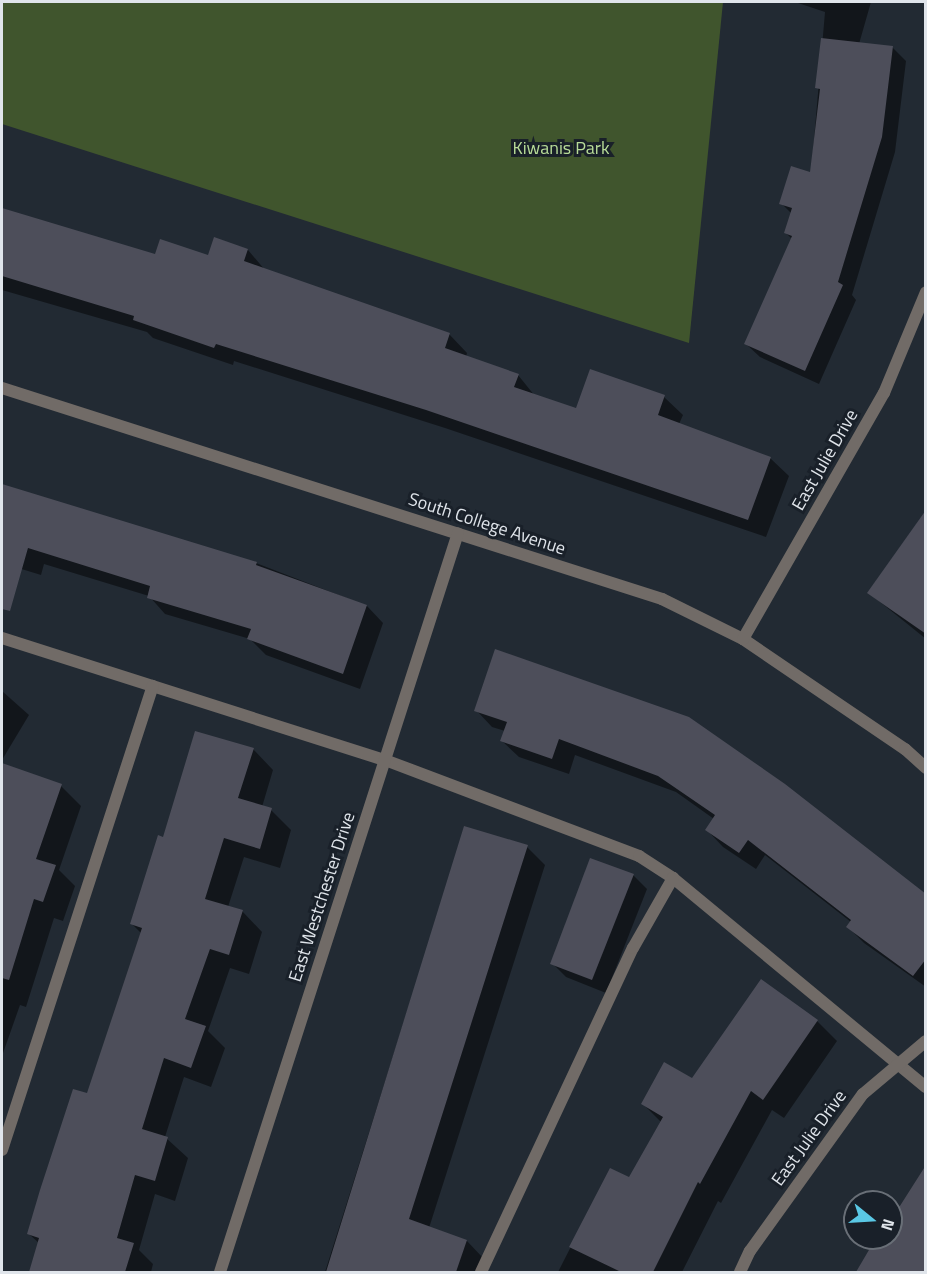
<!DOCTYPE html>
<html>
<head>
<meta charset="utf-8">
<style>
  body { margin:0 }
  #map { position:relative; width:927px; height:1274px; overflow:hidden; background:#222a33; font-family:"Titillium Web",sans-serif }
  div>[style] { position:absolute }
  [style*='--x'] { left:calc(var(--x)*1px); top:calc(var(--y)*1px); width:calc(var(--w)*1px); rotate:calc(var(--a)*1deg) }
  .green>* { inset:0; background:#40552d }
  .shadow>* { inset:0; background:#0007 }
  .building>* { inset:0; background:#4d4e5a }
  .lane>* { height:12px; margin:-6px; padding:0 6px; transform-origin:6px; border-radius:6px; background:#716b67 }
  .street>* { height:12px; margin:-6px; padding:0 6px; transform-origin:6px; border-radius:6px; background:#716b67 }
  span { translate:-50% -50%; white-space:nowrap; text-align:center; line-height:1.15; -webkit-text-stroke:6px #192029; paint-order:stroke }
  .park-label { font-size:18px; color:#b8dc98 }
  .street-label { font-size:18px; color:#e0e5eb }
  .frame { position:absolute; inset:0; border:3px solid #e0e5eb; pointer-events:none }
  .north { position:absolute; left:843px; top:1190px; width:60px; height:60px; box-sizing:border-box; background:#192029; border:2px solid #696f77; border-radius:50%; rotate:108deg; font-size:16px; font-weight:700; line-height:24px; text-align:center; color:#e0e5eb }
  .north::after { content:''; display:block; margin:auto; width:21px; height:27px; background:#5ac8e5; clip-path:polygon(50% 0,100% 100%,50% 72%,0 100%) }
</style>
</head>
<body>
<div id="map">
  <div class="green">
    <div style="clip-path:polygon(2px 2px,723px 2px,689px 343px,2px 124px)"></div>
  </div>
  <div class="shadow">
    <div style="clip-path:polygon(795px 2px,871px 2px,859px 44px,892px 47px,906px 61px,895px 152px,852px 295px,856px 300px,819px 384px,760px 357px,746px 344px,792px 239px,786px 233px,792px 214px,781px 203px,811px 174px,825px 12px)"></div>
    <div style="clip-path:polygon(2px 210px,156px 256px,208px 257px,248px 250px,265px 270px,449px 334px,467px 353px,466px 357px,518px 375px,535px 396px,577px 410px,664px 397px,683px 415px,679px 424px,770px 458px,789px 476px,766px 537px,445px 428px,234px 361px,233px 365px,153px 338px,147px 332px,2px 290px)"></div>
    <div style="clip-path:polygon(2px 485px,256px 563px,367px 606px,383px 623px,360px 689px,266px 655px,250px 639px,165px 614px,149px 596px,44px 564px,41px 575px,2px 563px)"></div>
    <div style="clip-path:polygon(926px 534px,926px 639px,869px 593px)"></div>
    <div style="clip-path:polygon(496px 651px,926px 894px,926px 987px,864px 943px,848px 927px,851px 922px,765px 855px,756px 869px,723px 847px,707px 830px,714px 819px,676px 792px,575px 755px,569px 774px,519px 757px,502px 741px,505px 731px,492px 727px,476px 710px)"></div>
    <div style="clip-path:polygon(2px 691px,29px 715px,2px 760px)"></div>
    <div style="clip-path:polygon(253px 749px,273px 770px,262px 807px,271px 810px,291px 830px,280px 868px,244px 857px,228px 907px,242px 911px,262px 932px,249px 974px,230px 968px,208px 1031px,225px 1048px,211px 1087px,184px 1077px,165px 1137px,188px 1158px,175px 1201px,155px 1194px,139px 1250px,153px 1264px,151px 1272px,30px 1272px,40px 1244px,29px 1234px,88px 1095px,141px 933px,132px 924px,164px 839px)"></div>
    <div style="clip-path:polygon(2px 765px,61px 786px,81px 806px,59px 870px,75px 886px,63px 921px,54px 918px,26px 1007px,20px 1005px,2px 1056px)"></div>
    <div style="clip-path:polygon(465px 828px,527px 847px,545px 865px,429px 1228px,467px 1241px,484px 1259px,480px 1272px,325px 1272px)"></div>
    <div style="clip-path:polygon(633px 875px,647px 889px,606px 993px,566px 977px,552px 963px)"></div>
    <div style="clip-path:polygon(761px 981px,817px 1021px,837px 1041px,784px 1118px,772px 1110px,721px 1203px,718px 1201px,682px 1272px,558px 1272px,610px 1170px,630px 1179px,662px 1123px,643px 1104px,692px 1080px)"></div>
    <div style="clip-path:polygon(926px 1167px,926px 1272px,858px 1272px,877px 1240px,891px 1238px,891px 1223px)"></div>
  </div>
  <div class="building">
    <div style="clip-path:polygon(821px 38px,893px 46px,882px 137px,838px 282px,843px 285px,805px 371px,744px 344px,792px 236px,784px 233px,792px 208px,779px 204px,791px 166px,810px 172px,820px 89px,815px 88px)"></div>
    <div style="clip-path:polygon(2px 208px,155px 254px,160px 239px,208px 255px,214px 237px,248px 249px,244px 261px,450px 333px,445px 348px,519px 374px,514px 387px,576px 408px,590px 369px,665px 395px,658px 415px,771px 457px,748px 520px,426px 410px,216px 344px,214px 348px,133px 320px,134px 316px,2px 276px)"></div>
    <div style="clip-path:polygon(2px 484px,257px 562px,256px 565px,367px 605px,343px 674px,247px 639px,251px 629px,147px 598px,150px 586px,28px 548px,10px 611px,2px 609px)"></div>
    <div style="clip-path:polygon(926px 510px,926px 634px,867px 593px)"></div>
    <div style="clip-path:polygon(495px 649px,689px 717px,785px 784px,926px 894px,926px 959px,913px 976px,846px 927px,851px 920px,748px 840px,739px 853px,705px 830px,715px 815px,658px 776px,559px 739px,552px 759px,500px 741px,507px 722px,474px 711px)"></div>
    <div style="clip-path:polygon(195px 731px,254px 748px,238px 798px,272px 808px,260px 849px,224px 838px,205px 899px,243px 910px,229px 955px,210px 949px,185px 1019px,206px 1026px,191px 1068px,164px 1058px,142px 1129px,168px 1137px,155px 1181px,135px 1175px,117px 1238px,134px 1243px,125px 1272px,29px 1272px,39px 1238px,27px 1234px,40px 1190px,73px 1089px,87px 1093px,142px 928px,130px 924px,158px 835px,163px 837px)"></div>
    <div style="clip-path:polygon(2px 763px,62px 784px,36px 859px,56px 865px,43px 902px,34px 899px,9px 980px,2px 978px)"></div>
    <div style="clip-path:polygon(464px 826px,528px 845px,409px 1219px,467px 1240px,456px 1272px,326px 1272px)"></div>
    <div style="clip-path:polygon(590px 858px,634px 874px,592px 980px,550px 964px)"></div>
    <div style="clip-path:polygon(761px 979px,818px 1020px,763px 1100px,751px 1091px,700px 1184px,698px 1182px,653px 1272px,621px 1272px,569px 1247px,610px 1168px,629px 1177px,663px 1117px,641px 1104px,664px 1062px,692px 1078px)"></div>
    <div style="clip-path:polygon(926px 1165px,926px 1272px,856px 1272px,876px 1238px,891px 1238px,891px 1220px)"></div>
  </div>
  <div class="lane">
    <div style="--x:2;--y:638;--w:402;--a:17.7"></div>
    <div style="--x:385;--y:760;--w:272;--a:20.7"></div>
    <div style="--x:639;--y:856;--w:40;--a:32.9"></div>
    <div style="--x:673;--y:878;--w:328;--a:39.6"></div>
    <div style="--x:2;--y:1150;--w:488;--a:-72"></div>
    <div style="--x:481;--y:1272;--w:358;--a:-64.9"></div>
    <div style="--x:633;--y:948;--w:81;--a:-60.3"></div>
  </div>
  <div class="street">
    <div style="--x:2;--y:388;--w:693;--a:17.73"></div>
    <div style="--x:662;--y:599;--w:90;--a:26.3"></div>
    <div style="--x:743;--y:639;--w:196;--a:34.2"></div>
    <div style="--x:905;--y:749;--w:28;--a:42"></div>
    <div style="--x:743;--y:639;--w:284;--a:-60.2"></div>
    <div style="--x:884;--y:393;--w:109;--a:-67.4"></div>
    <div style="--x:220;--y:1272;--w:776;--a:-72.15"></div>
    <div style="--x:740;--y:1272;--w:23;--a:-65"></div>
    <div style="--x:750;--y:1251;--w:193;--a:-54.3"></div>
    <div style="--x:863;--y:1094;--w:82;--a:-40.1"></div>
  </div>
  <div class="park-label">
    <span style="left:561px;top:148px">Kiwanis Park</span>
  </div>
  <div class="street-label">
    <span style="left:825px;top:460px;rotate:-60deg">East Julie Drive</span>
    <span style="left:487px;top:524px;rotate:18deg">South College Avenue</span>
    <span style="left:322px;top:897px;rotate:-72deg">East Westchester Drive</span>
    <span style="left:809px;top:1138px;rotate:-54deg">East Julie Drive</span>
  </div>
  <div class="frame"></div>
  <div class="north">N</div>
</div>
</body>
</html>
